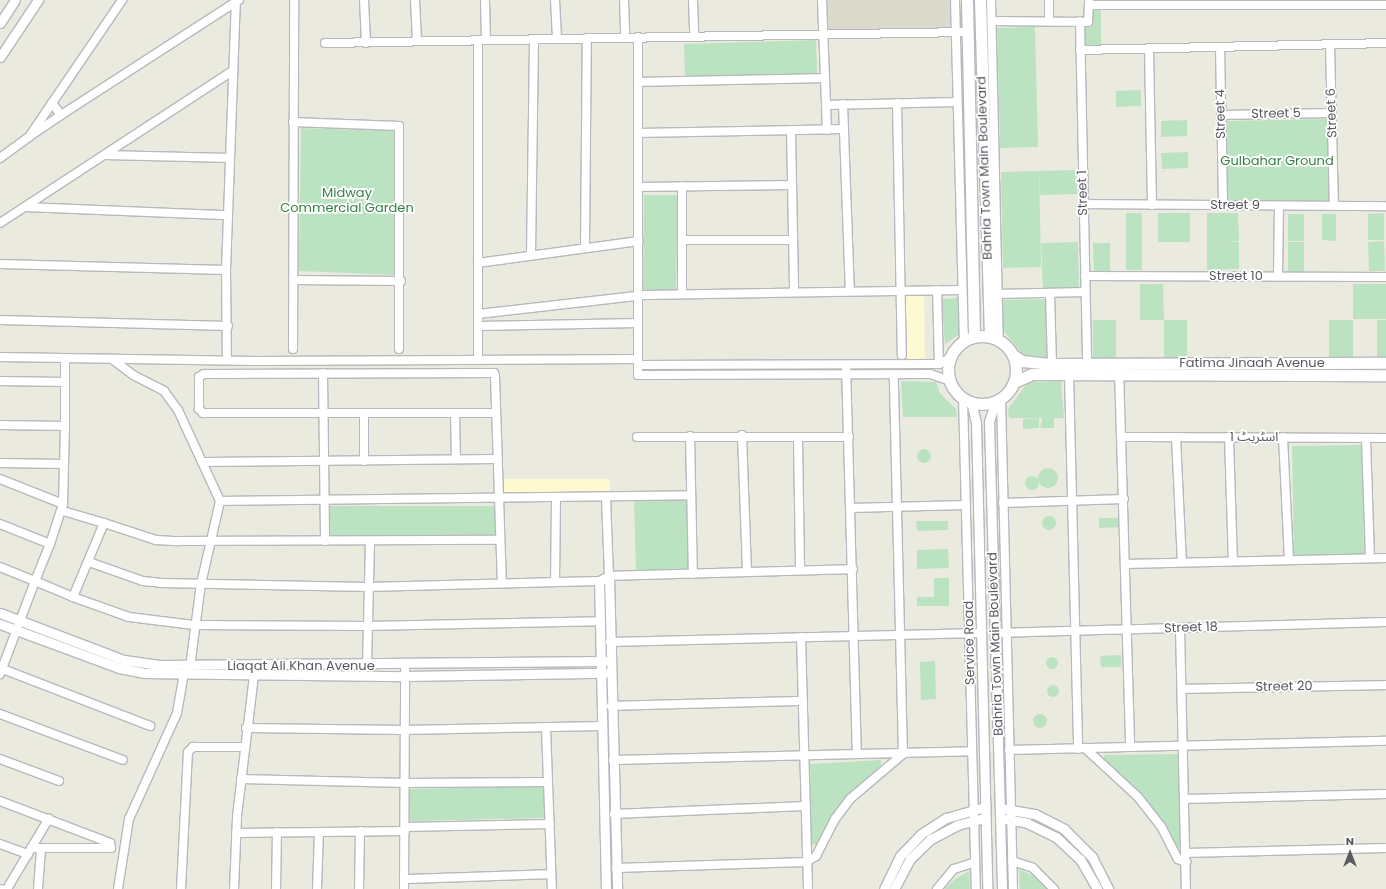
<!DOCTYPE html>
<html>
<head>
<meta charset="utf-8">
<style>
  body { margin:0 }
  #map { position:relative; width:1386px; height:889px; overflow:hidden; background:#ebeadf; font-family:Poppins,"Noto Sans Arabic",sans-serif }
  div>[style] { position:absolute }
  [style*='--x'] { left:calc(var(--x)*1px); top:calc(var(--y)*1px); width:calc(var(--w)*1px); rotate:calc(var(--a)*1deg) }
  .commercial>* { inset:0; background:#fdfad2 }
  .education>* { inset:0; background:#dbdacd }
  .green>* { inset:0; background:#bbe3c2 }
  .round { border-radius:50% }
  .roads { filter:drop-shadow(1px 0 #b7b8be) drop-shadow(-1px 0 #b7b8be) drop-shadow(0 1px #b7b8be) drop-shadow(0 -1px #b7b8be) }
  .minor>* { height:8px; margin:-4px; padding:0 4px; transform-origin:4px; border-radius:4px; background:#fff }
  .tertiary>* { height:9px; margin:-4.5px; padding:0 4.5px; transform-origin:4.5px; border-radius:4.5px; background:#fff }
  .secondary>* { height:11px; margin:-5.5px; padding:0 5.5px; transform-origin:5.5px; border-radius:5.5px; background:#fff }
  .secondary>.ring { margin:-5.5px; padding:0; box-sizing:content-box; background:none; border:11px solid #fff; border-radius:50% }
  span { translate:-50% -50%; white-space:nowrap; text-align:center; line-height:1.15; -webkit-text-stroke:3.5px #fff; paint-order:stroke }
  .street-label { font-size:13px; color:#585a60 }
  .park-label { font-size:13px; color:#358146 }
  .north { position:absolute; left:1330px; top:833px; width:40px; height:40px; -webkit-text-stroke:3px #fff; paint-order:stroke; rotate:0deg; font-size:11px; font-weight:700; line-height:16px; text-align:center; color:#585a60 }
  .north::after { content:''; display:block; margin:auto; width:14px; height:18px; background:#585a60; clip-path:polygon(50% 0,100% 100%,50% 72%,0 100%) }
</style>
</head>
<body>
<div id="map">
  <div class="commercial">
    <div style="clip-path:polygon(905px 294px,924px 294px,925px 359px,905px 360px)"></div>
    <div style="clip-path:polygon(501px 479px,610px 479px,610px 492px,502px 495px)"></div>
  </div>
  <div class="education">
    <div style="clip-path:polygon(826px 0,952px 0,953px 28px,827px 30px)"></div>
  </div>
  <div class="green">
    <div style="clip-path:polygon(1092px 9px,1101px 9px,1101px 45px,1084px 46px,1084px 25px,1092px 25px)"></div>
    <div style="clip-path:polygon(1035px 27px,1038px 147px,1000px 148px,997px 28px)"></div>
    <div style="clip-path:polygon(816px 40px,817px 74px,685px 78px,684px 44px)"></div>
    <div style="clip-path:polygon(1141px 90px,1141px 106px,1116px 107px,1116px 91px)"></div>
    <div style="clip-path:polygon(1328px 119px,1329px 201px,1227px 203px,1226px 121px)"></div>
    <div style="clip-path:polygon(1187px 120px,1187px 136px,1161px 137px,1161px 121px)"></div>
    <div style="clip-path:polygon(301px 128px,394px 131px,395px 275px,299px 271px)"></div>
    <div style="clip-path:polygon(1188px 152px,1188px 168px,1162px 169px,1161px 153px)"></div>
    <div style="clip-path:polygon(1076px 170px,1077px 194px,1040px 195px,1039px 171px)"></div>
    <div style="clip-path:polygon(1039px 171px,1041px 267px,1003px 268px,1001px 172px)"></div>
    <div style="clip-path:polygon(644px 195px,678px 195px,676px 290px,643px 291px)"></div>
    <div style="clip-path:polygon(1126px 213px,1142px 213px,1142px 270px,1126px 270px)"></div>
    <div style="clip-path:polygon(1158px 213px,1190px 213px,1190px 242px,1158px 242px)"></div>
    <div style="clip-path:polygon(1207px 213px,1238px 213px,1239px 241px,1227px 242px,1239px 242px,1239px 269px,1207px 270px)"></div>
    <div style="clip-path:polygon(1384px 213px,1384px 240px,1368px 240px,1368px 214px)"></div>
    <div style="clip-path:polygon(1288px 214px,1304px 214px,1304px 241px,1288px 241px)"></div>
    <div style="clip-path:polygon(1322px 214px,1336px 214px,1336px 241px,1322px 240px)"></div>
    <div style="clip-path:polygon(1384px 241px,1385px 271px,1369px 271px,1368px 242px)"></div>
    <div style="clip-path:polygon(1078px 242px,1079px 290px,1043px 291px,1041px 243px)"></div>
    <div style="clip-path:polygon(1288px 242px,1304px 242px,1304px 272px,1288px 272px)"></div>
    <div style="clip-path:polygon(1093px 243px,1110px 243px,1110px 271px,1094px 271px)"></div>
    <div style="clip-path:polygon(1140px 284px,1163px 284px,1164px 320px,1140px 320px)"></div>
    <div style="clip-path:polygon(1353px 284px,1386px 284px,1386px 319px,1353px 319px)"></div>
    <div style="clip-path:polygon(960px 298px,961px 333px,945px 344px,941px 299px)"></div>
    <div style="clip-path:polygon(1046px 299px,1048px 357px,1024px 356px,1002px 329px,1001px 300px)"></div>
    <div style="clip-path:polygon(1093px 320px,1116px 320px,1116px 359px,1093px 359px)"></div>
    <div style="clip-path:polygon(1164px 320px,1187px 320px,1187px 359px,1164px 359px)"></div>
    <div style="clip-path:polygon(1329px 320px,1353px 320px,1353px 359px,1329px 359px)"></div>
    <div style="clip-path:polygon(1377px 320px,1386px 320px,1386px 358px,1377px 358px)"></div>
    <div style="clip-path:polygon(901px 381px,936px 382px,940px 393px,956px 409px,957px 417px,903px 417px)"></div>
    <div style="clip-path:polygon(1061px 381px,1064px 418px,1054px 418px,1054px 428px,1040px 428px,1042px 418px,1039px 418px,1039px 428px,1023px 429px,1023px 419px,1038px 418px,1009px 418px,1008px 409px,1028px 382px)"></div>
    <div style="clip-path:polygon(1362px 445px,1364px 554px,1294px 555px,1292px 446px)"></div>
    <div class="round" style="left:917px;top:449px;width:14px;height:14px"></div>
    <div class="round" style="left:1038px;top:468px;width:20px;height:20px"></div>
    <div class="round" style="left:1025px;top:476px;width:14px;height:14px"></div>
    <div style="clip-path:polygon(686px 498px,689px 569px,636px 571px,634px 500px)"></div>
    <div style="clip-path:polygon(328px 506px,495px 506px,495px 535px,330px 536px)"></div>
    <div class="round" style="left:1042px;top:516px;width:14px;height:14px"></div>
    <div style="clip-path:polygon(1099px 518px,1119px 518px,1119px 527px,1099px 528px)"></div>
    <div style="clip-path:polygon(916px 521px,948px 521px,948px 530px,917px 531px)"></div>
    <div style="clip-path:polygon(948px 549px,949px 568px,917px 569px,917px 550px)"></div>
    <div style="clip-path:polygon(934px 578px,949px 578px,949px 606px,917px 606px,917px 597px,934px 597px)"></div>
    <div style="clip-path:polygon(1121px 655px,1121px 667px,1101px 667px,1100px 656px)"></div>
    <div class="round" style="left:1046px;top:657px;width:12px;height:12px"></div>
    <div style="clip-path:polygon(935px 661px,936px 699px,921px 700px,920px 662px)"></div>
    <div class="round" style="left:1047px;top:685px;width:12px;height:12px"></div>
    <div class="round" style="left:1033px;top:714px;width:14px;height:14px"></div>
    <div style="clip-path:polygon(1180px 754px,1181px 848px,1178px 848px,1148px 801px,1103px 759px,1104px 755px)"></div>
    <div style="clip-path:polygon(881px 760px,881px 765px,834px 812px,816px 845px,811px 844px,810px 764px)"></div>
    <div style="clip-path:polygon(543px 786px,545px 818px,410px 821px,410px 789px)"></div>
    <div style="clip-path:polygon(1019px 869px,1034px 876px,1047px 889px,1020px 889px)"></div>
    <div style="clip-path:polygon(969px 871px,970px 889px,945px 889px,955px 879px)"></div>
  </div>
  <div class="roads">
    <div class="minor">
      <div style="--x:364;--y:0;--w:43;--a:87.3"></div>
      <div style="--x:415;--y:0;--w:41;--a:87.2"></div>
      <div style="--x:485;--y:0;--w:40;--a:88.6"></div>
      <div style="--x:555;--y:0;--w:39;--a:87"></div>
      <div style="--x:624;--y:0;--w:38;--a:88"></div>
      <div style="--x:693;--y:0;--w:36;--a:88"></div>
      <div style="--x:822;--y:0;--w:130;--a:87.8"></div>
      <div style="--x:955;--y:0;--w:341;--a:88.5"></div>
      <div style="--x:991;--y:0;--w:340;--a:88.7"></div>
      <div style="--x:1049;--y:0;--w:21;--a:90"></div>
      <div style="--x:1089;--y:5;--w:297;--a:0"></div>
      <div style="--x:992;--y:21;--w:96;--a:0.6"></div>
      <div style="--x:1088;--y:22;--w:21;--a:-87"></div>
      <div style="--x:1080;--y:21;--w:343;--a:88.8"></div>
      <div style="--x:638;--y:37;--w:338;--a:90"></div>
      <div style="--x:638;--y:375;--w:292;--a:-0.2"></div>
      <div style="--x:930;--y:374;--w:21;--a:19"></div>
      <div style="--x:325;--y:43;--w:643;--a:-0.98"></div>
      <div style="--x:1330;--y:45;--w:161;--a:88.6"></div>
      <div style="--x:1220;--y:47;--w:158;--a:88.9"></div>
      <div style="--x:1149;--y:49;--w:156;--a:88.9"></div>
      <div style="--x:1080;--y:50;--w:306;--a:-1.3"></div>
      <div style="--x:638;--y:82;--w:187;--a:-1.2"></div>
      <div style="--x:52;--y:103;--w:15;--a:53"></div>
      <div style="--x:61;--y:115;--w:212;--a:-32.9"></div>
      <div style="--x:897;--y:103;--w:252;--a:88.9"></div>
      <div style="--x:843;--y:104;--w:187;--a:87.9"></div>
      <div style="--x:826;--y:105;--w:131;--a:-1.3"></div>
      <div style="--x:1221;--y:115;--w:111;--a:-1"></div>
      <div style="--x:293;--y:122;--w:106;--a:2.2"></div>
      <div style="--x:399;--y:126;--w:223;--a:90"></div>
      <div style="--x:791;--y:130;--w:162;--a:88.9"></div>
      <div style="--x:638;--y:133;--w:206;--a:-1.1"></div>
      <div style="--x:33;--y:134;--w:34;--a:-34"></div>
      <div style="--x:105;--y:155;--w:125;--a:1.4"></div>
      <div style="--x:0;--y:158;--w:36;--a:-36"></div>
      <div style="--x:29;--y:137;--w:166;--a:-55.8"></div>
      <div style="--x:638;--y:187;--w:154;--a:-0.7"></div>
      <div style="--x:1084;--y:204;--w:302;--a:0.4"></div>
      <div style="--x:25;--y:207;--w:203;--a:2.3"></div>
      <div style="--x:0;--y:223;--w:277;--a:-33.2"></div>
      <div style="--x:682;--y:240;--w:111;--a:0"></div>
      <div style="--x:585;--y:248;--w:210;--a:-89.5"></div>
      <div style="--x:531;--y:255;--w:216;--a:-89.2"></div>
      <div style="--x:478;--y:263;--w:162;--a:-7.8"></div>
      <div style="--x:0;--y:264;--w:226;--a:1.5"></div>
      <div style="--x:226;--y:270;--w:90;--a:89.4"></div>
      <div style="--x:226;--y:270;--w:268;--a:-87.9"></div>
      <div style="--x:1085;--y:276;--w:301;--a:0.2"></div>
      <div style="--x:1278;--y:276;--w:70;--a:-89.2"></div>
      <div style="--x:293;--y:280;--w:108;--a:0.5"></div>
      <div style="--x:937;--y:290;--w:74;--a:88.5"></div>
      <div style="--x:1050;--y:293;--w:71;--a:88.4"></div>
      <div style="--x:682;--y:294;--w:108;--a:-90"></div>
      <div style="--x:997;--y:294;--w:88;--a:-1.3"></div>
      <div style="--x:478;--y:314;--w:168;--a:-6.5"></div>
      <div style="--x:645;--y:295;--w:317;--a:-0.9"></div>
      <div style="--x:0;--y:320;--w:228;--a:1.5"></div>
      <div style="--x:478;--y:326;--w:160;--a:-1.1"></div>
      <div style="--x:293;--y:349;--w:349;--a:-89.8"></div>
      <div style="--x:0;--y:357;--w:256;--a:0.9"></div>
      <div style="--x:256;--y:361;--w:382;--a:-0.3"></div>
      <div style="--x:112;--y:359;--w:26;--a:37"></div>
      <div style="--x:133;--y:375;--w:35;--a:27"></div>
      <div style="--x:164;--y:391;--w:24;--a:54"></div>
      <div style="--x:178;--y:410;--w:100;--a:65.2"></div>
      <div style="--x:478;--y:360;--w:320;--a:-90"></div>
      <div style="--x:638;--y:365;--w:301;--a:-0.2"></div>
      <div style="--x:939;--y:364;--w:13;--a:-29"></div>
      <div style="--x:846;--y:365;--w:389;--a:88.4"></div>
      <div style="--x:1119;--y:370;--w:377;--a:88.3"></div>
      <div style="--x:323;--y:373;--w:168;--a:89.3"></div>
      <div style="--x:1069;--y:374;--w:375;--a:88.6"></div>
      <div style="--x:0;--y:381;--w:65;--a:0.9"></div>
      <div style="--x:963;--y:398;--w:491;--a:88.5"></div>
      <div style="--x:1001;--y:398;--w:491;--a:88.6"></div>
      <div style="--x:455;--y:413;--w:46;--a:88.8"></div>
      <div style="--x:496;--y:413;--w:293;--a:180"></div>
      <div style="--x:203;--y:413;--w:6;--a:-135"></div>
      <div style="--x:199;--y:409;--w:32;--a:-90"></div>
      <div style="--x:199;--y:377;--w:6;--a:-31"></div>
      <div style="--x:204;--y:374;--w:290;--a:-0.2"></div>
      <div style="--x:494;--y:373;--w:3;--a:72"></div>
      <div style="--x:495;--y:376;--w:207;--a:88.1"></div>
      <div style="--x:0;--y:425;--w:65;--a:0.9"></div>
      <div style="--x:65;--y:426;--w:68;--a:-90"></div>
      <div style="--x:742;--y:435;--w:137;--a:87.9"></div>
      <div style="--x:690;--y:436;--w:138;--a:88.8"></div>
      <div style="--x:637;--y:437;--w:212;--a:0"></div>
      <div style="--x:1122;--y:437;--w:264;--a:0.2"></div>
      <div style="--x:1176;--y:437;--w:125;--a:87.3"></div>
      <div style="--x:1229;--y:437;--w:124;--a:88.2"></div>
      <div style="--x:1283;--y:437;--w:123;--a:87.2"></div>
      <div style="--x:798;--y:438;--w:132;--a:89.1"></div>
      <div style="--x:1366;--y:438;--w:120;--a:88.1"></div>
      <div style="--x:364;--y:461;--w:48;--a:-90"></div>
      <div style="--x:205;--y:462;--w:291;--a:-0.6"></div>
      <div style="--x:0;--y:463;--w:64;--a:0.9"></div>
      <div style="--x:0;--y:479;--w:68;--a:21.6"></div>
      <div style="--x:63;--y:504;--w:78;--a:-88.5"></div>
      <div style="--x:606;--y:498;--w:78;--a:87.8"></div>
      <div style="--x:609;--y:576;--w:244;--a:-1.6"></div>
      <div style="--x:1003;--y:503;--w:121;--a:-1.9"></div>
      <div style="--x:851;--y:508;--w:115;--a:-1.5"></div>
      <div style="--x:63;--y:511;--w:43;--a:16.3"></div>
      <div style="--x:0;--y:524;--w:54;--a:21.8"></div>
      <div style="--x:50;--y:544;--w:42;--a:-72"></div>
      <div style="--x:89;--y:562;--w:57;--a:19.4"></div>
      <div style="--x:143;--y:581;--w:18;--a:6"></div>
      <div style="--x:161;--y:583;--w:207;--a:1.1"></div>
      <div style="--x:368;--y:587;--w:231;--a:-1.5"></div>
      <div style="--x:1125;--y:564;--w:261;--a:-1.3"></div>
      <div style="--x:0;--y:567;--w:38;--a:22"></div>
      <div style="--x:35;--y:581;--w:40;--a:-68"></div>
      <div style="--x:555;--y:582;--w:83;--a:-89.3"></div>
      <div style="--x:73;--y:597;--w:59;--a:19.7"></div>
      <div style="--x:129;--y:617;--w:65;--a:7"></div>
      <div style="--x:194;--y:625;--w:173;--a:0.3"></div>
      <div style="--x:367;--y:626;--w:232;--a:-1.2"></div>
      <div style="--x:1180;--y:628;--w:261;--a:88.7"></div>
      <div style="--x:996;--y:633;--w:390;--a:-1.6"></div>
      <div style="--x:801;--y:637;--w:252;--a:88.4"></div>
      <div style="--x:610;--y:642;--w:370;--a:-1.4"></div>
      <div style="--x:367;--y:665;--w:124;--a:-88.6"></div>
      <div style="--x:190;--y:667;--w:84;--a:-82.5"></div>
      <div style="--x:201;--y:584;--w:85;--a:-77.1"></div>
      <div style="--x:220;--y:501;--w:471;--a:-0.7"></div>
      <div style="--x:0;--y:668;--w:161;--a:21.1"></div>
      <div style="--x:0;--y:674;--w:99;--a:-69.4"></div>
      <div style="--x:35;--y:581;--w:41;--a:22.8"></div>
      <div style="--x:73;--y:597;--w:80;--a:-67.3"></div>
      <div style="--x:104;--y:523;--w:55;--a:18.1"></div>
      <div style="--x:156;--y:540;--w:22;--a:3"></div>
      <div style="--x:178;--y:541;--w:322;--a:-0.2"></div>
      <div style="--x:1182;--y:689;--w:204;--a:-1.1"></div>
      <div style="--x:611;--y:706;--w:192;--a:-1.5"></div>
      <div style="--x:0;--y:714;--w:131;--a:20.5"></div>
      <div style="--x:546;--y:727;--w:162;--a:87.9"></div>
      <div style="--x:246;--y:728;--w:159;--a:0.7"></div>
      <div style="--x:405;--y:730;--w:196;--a:-1.2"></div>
      <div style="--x:1085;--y:748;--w:72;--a:42.8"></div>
      <div style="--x:1138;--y:797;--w:37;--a:52"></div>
      <div style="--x:1161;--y:826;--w:37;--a:63"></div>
      <div style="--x:1178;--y:859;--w:9;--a:21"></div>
      <div style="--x:1009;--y:750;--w:377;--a:-1.4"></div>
      <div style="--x:0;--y:759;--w:63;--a:20.4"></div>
      <div style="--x:613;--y:760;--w:359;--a:-1.4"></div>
      <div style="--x:241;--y:779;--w:164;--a:1.4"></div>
      <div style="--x:405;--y:783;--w:142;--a:-0.4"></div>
      <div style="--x:1186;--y:799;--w:200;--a:-1.4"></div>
      <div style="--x:0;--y:801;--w:118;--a:20.9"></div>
      <div style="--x:110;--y:843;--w:5;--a:79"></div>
      <div style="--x:111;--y:848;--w:80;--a:180"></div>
      <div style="--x:614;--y:814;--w:192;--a:-2.4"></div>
      <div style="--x:405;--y:827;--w:145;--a:-1.2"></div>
      <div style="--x:236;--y:833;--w:169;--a:-0.7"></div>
      <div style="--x:0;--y:844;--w:30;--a:20"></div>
      <div style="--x:1186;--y:853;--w:200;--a:-1.4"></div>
      <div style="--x:1012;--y:861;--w:22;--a:18"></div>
      <div style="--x:1033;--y:868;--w:30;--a:45"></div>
      <div style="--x:616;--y:868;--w:190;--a:-1.8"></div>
      <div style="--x:806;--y:862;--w:12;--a:-31"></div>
      <div style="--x:816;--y:856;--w:42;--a:-62.8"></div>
      <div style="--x:835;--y:819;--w:26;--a:-53"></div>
      <div style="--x:851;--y:798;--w:68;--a:-40.2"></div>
      <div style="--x:903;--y:754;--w:380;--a:-91.4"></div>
      <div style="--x:404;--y:879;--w:147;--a:-1.9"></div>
      <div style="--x:0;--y:889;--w:1;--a:0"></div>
      <div style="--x:7;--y:889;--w:82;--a:-59.4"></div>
      <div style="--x:38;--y:889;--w:40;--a:-85.7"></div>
      <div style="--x:118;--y:889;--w:71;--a:-81.1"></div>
      <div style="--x:129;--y:819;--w:116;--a:-65.6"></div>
      <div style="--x:177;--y:713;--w:39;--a:-80"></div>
      <div style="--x:181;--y:889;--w:137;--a:-87.1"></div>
      <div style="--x:188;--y:752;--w:7;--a:-45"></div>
      <div style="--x:193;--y:747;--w:51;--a:0"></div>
      <div style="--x:234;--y:889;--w:73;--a:-87.6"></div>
      <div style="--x:237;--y:816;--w:141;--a:-83.1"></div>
      <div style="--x:276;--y:889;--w:57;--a:-89"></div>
      <div style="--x:317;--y:889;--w:57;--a:-88"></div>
      <div style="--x:359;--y:889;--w:58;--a:-89"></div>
      <div style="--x:404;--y:889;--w:224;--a:-89.7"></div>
      <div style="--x:937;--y:889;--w:26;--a:-50"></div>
      <div style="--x:954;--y:869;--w:22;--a:-18"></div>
    </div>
    <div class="tertiary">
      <div style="--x:0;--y:23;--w:27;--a:-57"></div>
      <div style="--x:0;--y:57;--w:69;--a:-56.3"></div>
      <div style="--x:996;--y:400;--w:23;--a:108"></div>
      <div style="--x:989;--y:422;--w:467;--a:88.4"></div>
      <div style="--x:971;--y:401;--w:23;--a:77"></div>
      <div style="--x:976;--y:423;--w:466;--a:88.6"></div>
      <div style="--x:0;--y:613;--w:133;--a:20.8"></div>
      <div style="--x:124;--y:660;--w:36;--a:8"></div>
      <div style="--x:160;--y:665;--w:445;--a:-0.5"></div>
      <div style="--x:0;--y:624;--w:127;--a:20.3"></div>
      <div style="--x:119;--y:668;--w:26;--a:11"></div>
      <div style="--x:145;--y:673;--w:261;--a:0.7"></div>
      <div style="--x:406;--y:676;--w:199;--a:-0.9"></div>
      <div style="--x:1000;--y:808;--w:36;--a:10"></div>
      <div style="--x:1035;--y:814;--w:33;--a:27"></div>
      <div style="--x:1064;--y:829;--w:40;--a:45"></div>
      <div style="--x:1092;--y:857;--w:36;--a:63"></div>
      <div style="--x:1000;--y:818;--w:27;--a:10"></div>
      <div style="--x:1027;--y:823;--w:32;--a:26"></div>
      <div style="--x:1056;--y:837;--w:33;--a:43"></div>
      <div style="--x:1080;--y:859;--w:34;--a:60"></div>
      <div style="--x:606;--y:889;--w:308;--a:-91.3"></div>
      <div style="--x:599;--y:581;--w:11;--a:-27"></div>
      <div style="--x:609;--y:576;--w:313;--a:88.5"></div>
      <div style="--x:884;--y:889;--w:37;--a:-64"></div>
      <div style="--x:900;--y:856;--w:30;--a:-46"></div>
      <div style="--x:921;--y:834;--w:30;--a:-33"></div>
      <div style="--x:946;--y:818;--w:41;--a:-15.8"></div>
      <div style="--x:894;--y:889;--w:34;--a:-62"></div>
      <div style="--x:910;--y:859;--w:29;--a:-44"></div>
      <div style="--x:931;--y:839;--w:30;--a:-28"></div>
      <div style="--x:957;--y:825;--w:29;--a:-14"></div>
    </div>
    <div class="secondary">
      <div style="--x:967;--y:0;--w:337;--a:88.8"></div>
      <div style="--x:980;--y:0;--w:337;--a:88.3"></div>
      <div class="ring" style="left:948px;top:336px;width:57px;height:57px"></div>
      <div style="--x:1013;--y:355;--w:11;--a:34"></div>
      <div style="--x:1022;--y:361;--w:30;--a:6"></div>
      <div style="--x:1052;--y:364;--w:334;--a:-0.2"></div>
      <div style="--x:1014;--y:382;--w:20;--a:-24"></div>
      <div style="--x:1032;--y:374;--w:354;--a:0.2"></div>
    </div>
  </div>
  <div class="street-label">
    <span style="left:1332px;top:113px;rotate:-92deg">Street 6</span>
    <span style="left:1221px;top:114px;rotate:-91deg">Street 4</span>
    <span style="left:1276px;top:114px;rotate:-1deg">Street 5</span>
    <span style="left:985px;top:168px;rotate:-92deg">Bahria Town Main Boulevard</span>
    <span style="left:1083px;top:193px;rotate:-91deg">Street 1</span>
    <span style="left:1235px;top:205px">Street 9</span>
    <span style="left:1236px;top:276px">Street 10</span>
    <span style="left:1252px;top:363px">Fatima Jinaah Avenue</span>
    <span style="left:1254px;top:437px">اسٹریٹ 1</span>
    <span style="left:1191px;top:628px;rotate:-2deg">Street 18</span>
    <span style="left:970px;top:643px;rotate:-91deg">Service Road</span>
    <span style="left:996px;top:644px;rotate:-92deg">Bahria Town Main Boulevard</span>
    <span style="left:301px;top:666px">Liaqat Ali Khan Avenue</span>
    <span style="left:1284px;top:687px;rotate:-1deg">Street 20</span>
  </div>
  <div class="park-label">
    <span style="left:1277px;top:161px">Gulbahar Ground</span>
    <span style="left:347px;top:201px">Midway<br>Commercial Garden</span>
  </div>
  <div class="north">N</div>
</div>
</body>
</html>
